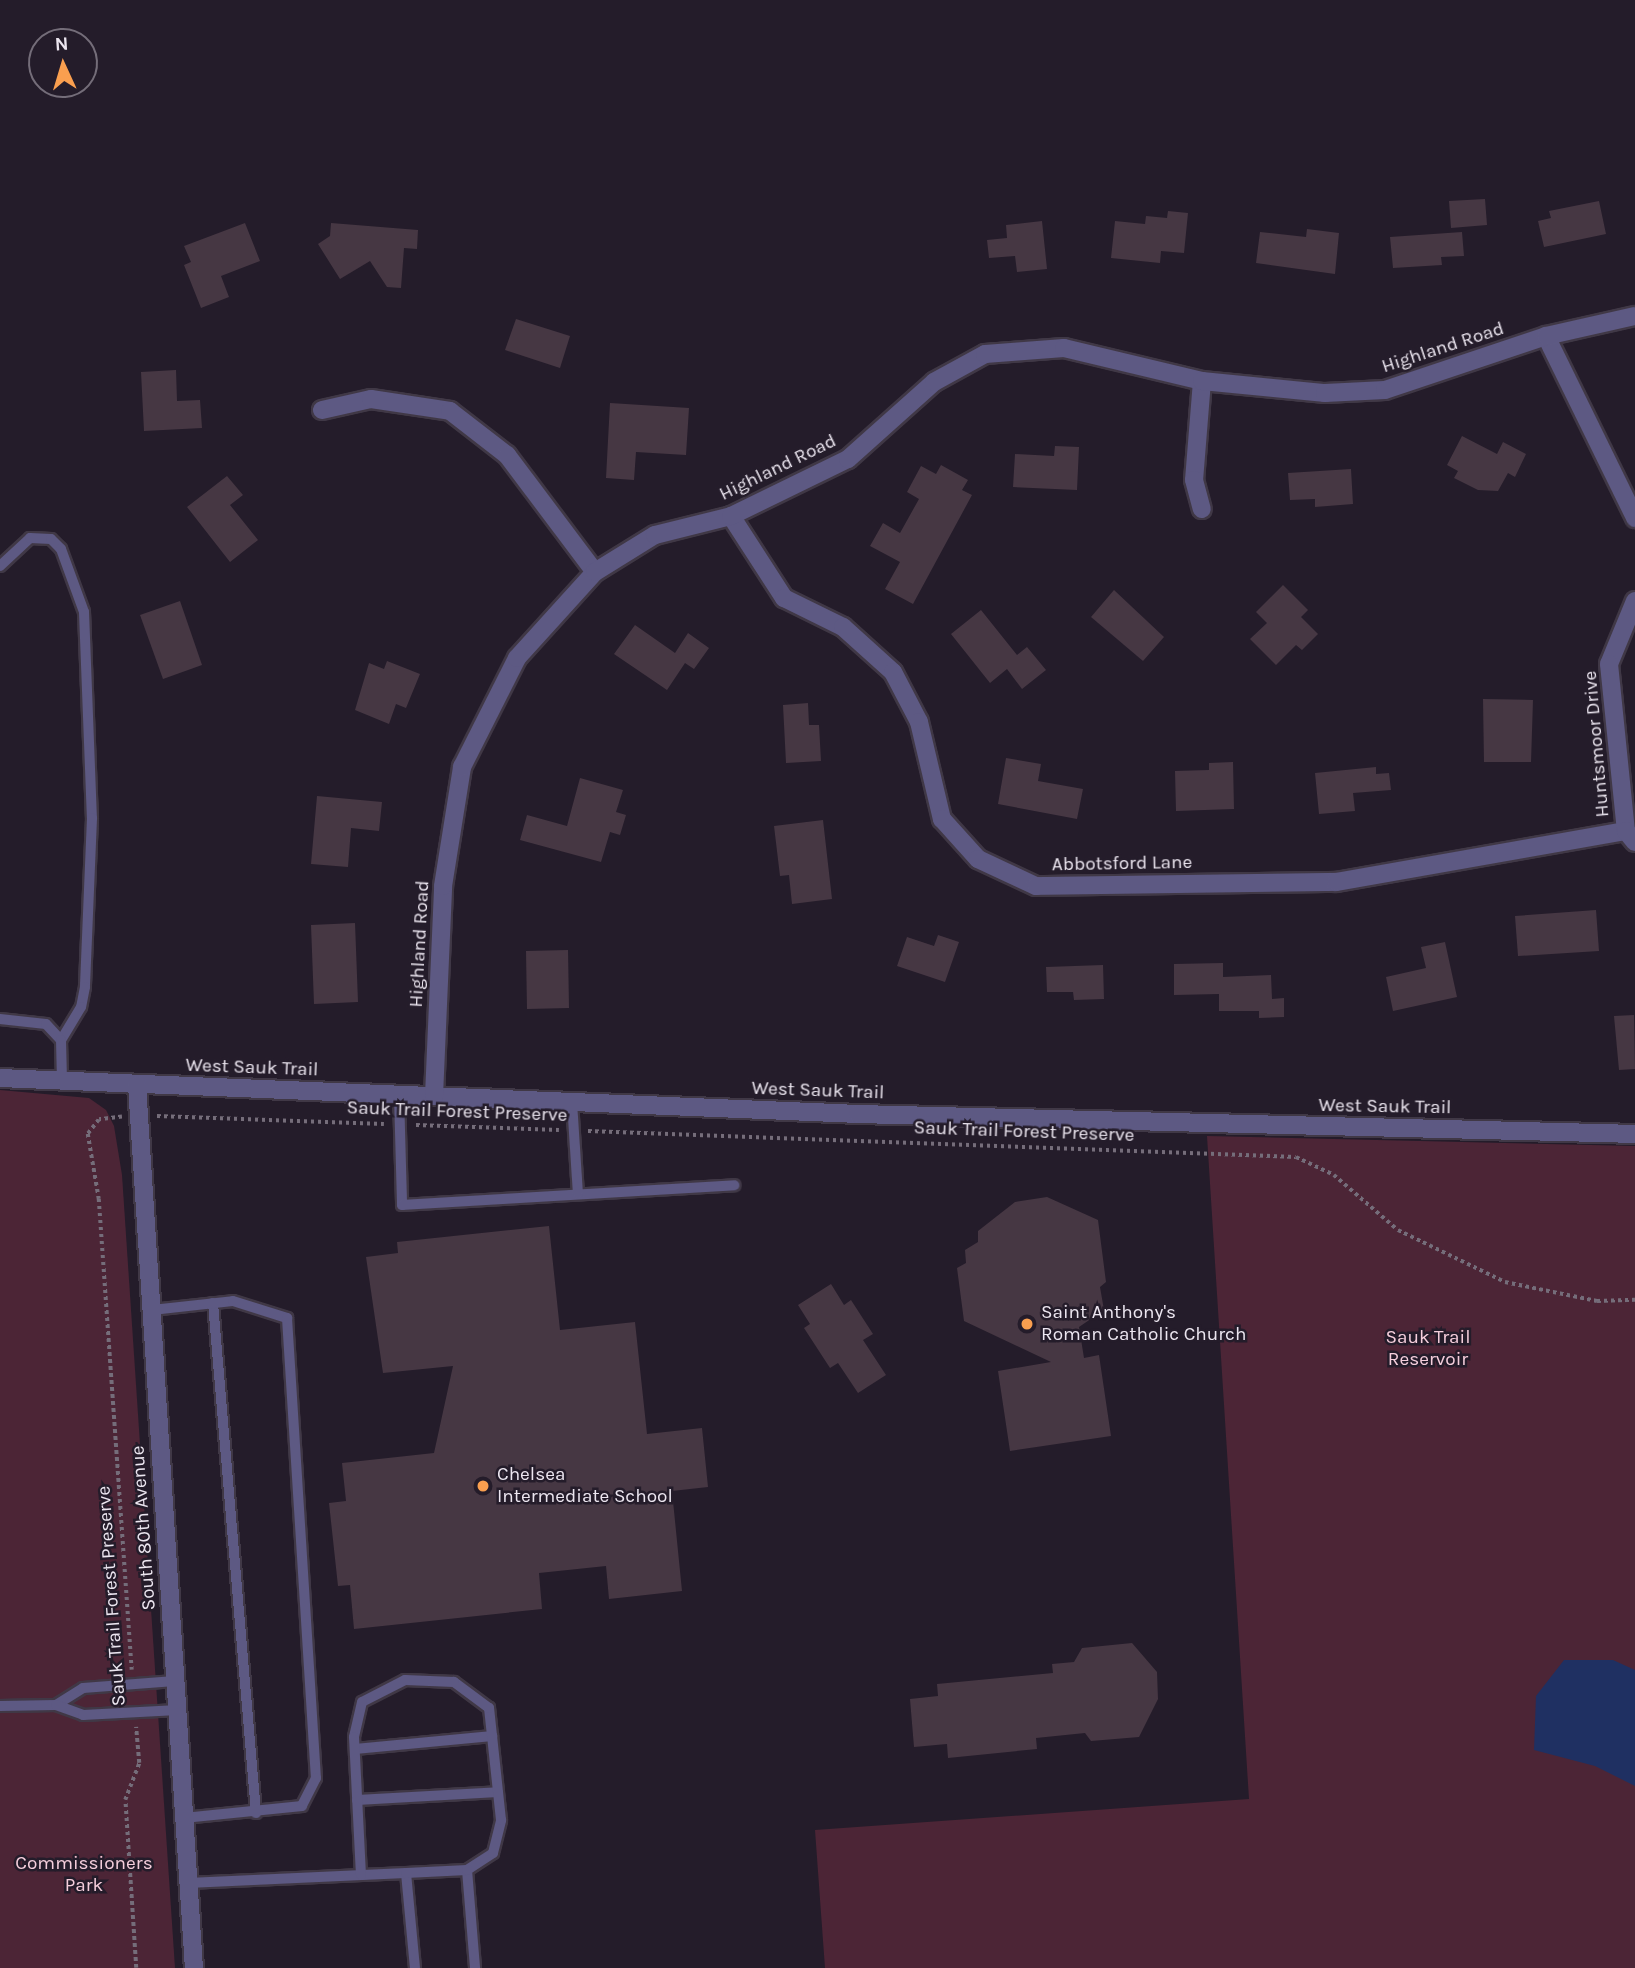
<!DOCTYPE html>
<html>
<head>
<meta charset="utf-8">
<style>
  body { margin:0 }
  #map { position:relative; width:1635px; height:1968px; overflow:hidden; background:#241c2a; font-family:Karla,sans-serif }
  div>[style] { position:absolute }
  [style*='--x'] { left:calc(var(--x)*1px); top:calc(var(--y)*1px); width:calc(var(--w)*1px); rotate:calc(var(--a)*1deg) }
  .green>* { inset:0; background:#4c2536 }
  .water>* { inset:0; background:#1f3062 }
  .building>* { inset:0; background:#463743 }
  .path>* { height:3.5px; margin-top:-1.75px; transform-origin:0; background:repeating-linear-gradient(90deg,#756d7a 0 3.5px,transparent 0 7px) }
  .roads { filter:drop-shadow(2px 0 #403846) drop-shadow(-2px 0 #403846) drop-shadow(0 2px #403846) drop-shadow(0 -2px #403846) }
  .lane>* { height:10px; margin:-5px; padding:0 5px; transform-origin:5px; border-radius:5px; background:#5d5983 }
  .street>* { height:18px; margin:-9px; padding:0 9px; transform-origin:9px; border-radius:9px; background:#5d5983 }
  .dots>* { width:19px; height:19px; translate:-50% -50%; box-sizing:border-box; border:4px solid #241c2a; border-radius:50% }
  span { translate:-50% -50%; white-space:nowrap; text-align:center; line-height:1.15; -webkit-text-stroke:5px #241c2a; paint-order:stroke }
  .street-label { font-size:19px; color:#ece6f0 }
  .poi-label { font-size:19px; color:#ece6f0 }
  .left { translate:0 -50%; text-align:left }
  .park-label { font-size:19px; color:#f5cedc }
  .north { position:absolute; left:28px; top:28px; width:70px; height:70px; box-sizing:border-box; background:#241c2a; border:2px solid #746d79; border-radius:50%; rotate:356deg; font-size:19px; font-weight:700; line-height:28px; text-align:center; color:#ece6f0 }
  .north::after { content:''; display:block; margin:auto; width:24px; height:32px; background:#fa9f4f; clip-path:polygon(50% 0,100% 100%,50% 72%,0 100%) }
</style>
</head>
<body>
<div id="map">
  <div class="green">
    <div style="clip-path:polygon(0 1090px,89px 1098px,106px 1110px,114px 1126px,122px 1175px,175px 1968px,0 1968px)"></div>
    <div style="clip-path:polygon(1207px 1136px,1635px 1146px,1635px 1968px,825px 1968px,815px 1830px,1249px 1799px)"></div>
  </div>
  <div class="water">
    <div style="clip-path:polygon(1564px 1660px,1613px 1660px,1635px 1670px,1635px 1786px,1595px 1766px,1534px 1750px,1536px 1696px)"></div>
  </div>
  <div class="building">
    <div style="clip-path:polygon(1485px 199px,1487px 225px,1451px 228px,1449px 201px)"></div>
    <div style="clip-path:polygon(1599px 201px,1606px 234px,1544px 247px,1538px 221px,1551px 218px,1549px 211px)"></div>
    <div style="clip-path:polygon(1168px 211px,1188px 213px,1184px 253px,1161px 251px,1160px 263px,1111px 258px,1115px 221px,1145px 224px,1146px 216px,1167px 218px)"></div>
    <div style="clip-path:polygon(1042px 221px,1047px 269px,1017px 272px,1015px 256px,989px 258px,987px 240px,1007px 238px,1006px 225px)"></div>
    <div style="clip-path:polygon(245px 223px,260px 261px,221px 276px,229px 297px,201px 308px,184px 265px,191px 262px,184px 246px)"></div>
    <div style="clip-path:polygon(331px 223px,418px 230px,417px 249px,404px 248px,401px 288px,387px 287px,370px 261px,340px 279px,318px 244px,330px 236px)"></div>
    <div style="clip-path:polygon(1307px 229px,1339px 233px,1335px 274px,1256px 263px,1260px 232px,1306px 237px)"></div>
    <div style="clip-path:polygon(1462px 232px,1464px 256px,1441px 257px,1442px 265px,1393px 268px,1390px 237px)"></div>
    <div style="clip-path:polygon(516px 319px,570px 336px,560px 368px,505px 350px)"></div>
    <div style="clip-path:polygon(176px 370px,177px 401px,200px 400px,202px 428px,144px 431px,141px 372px)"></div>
    <div style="clip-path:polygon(610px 403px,689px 408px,686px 455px,636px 452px,634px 480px,606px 478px)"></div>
    <div style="clip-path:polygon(1462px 436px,1497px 454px,1503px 442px,1526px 454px,1515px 477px,1508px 473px,1498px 491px,1478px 490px,1454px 478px,1458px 471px,1447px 465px)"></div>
    <div style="clip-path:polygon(1055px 446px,1079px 447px,1077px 490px,1013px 487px,1015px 454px,1054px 456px)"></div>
    <div style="clip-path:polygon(941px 465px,968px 480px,962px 490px,972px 495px,913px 604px,885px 589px,900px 562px,870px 546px,883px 523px,900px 533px,919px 499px,907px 492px,921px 466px,936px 474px)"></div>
    <div style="clip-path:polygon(1351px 469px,1353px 504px,1315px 507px,1315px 499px,1290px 500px,1288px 473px)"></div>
    <div style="clip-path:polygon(227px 476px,243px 495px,230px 505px,258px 540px,230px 562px,187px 507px)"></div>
    <div style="clip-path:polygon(1283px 585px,1308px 610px,1301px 617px,1318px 634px,1302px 650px,1296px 645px,1276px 665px,1250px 639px,1267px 623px,1256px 612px)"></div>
    <div style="clip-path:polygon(1114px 590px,1164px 637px,1143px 661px,1091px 617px)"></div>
    <div style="clip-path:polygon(180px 601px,202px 665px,163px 679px,140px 615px)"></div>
    <div style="clip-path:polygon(981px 610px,1017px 655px,1027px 647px,1046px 670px,1022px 689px,1007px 669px,990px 683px,951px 634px)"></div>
    <div style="clip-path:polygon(635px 625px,675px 653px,688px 633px,709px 648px,694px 669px,685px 663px,667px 690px,614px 654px)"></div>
    <div style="clip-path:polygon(387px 661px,420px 674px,406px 708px,396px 704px,389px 724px,355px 710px,369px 663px,384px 669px)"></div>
    <div style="clip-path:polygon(1483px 699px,1533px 700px,1531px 762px,1484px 762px)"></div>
    <div style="clip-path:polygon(808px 703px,809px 725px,819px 725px,821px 761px,786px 763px,783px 705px)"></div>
    <div style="clip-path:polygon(1006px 758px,1041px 764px,1038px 781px,1083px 789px,1077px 819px,998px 804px)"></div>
    <div style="clip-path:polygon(1233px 762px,1234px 809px,1176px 811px,1175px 771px,1209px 770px,1209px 763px)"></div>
    <div style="clip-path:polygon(1376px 767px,1376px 774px,1389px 773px,1391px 790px,1353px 793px,1355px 811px,1319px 814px,1315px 773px)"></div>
    <div style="clip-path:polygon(580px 778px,623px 790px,616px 812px,626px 815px,620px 835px,610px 832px,601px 862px,520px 840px,527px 815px,567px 826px)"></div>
    <div style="clip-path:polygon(317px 796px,382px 802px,379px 831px,351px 828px,348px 867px,311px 864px)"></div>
    <div style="clip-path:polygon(823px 820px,832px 899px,792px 904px,789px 875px,780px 876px,774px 826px)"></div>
    <div style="clip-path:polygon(1596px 910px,1599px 951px,1518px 956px,1515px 916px)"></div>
    <div style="clip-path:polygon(355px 923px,358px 1002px,314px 1004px,311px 925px)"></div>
    <div style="clip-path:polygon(938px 935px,959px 942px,945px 982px,897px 966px,907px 937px,934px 946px)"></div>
    <div style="clip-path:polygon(1445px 942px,1457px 997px,1393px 1011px,1386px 977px,1426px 968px,1421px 947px)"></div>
    <div style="clip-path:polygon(568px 950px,569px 1008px,527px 1009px,526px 951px)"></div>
    <div style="clip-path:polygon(1223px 963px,1223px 977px,1271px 975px,1272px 999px,1284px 998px,1284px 1017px,1259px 1018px,1259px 1011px,1219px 1011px,1219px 994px,1174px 995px,1174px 964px)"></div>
    <div style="clip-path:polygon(1103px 965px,1104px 999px,1074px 1000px,1073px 992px,1047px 992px,1046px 967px)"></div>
    <div style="clip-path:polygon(1634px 1015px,1635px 1069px,1619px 1070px,1614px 1016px)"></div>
    <div style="clip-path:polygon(1047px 1197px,1098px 1220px,1106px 1282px,1100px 1287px,1104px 1310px,1079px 1327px,1084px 1358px,1099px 1355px,1111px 1436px,1010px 1451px,998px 1371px,1051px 1362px,964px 1321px,957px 1268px,966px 1263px,965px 1250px,978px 1242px,978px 1231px,1015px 1202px)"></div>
    <div style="clip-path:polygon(549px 1226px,560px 1330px,635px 1322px,647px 1434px,702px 1428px,708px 1487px,672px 1491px,682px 1591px,609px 1599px,606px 1566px,539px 1573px,542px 1609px,354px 1629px,350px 1585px,338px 1586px,329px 1503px,346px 1501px,342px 1463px,434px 1453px,453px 1366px,383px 1373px,366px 1257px,398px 1253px,397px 1242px)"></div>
    <div style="clip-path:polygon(831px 1284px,844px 1305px,851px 1300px,873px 1334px,863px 1340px,886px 1375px,858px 1393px,838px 1363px,830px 1368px,804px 1328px,810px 1324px,798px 1305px)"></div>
    <div style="clip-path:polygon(1132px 1643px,1157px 1672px,1158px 1699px,1139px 1737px,1091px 1741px,1085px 1733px,1036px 1738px,1037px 1749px,948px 1758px,947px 1744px,914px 1747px,910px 1699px,938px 1696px,937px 1684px,1053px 1673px,1052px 1664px,1074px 1662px,1082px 1648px)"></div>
  </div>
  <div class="path">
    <div style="--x:157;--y:1116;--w:227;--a:2"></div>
    <div style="--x:122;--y:1117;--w:23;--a:173"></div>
    <div style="--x:99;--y:1120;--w:18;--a:128"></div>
    <div style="--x:88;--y:1134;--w:66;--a:80.4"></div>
    <div style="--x:99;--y:1199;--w:472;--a:86"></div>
    <div style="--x:416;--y:1125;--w:143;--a:2"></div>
    <div style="--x:588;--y:1131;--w:708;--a:2.1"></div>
    <div style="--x:1296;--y:1157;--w:42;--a:25.3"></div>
    <div style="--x:1334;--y:1175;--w:84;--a:40.7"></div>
    <div style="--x:1398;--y:1230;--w:119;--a:25.9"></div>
    <div style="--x:1505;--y:1282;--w:94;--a:11.7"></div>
    <div style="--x:1597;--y:1301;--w:38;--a:-2"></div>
    <div style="--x:136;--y:1968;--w:168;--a:-93.7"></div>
    <div style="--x:125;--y:1800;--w:40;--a:-69"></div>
    <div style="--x:139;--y:1763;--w:36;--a:-95"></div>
  </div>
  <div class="roads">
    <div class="lane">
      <div style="--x:0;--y:566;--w:41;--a:-43"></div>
      <div style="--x:30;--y:538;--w:21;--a:3"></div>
      <div style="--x:51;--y:539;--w:14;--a:45"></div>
      <div style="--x:61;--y:549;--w:67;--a:69.9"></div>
      <div style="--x:84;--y:612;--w:206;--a:87.8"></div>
      <div style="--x:92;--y:818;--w:169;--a:92.4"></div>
      <div style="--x:85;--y:987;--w:20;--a:101"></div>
      <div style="--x:81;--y:1007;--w:39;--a:121"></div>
      <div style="--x:0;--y:1019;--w:46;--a:6.2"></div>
      <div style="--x:46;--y:1024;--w:22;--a:47"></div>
      <div style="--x:61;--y:1040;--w:41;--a:88.6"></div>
      <div style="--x:399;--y:1095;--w:110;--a:88.4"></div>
      <div style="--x:402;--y:1205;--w:333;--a:-3.4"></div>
      <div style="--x:572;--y:1102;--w:92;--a:86.3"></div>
      <div style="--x:213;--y:1303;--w:512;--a:85.18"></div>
      <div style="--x:152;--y:1310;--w:81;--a:-6.3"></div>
      <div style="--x:233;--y:1301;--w:57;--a:17.5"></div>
      <div style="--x:287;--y:1318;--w:461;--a:86.4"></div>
      <div style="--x:316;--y:1778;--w:31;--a:117"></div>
      <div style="--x:302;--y:1806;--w:119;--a:174.2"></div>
      <div style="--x:56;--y:1705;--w:32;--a:-32"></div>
      <div style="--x:83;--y:1688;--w:92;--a:-4.4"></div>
      <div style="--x:0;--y:1706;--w:56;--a:-1"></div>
      <div style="--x:56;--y:1705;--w:29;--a:20"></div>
      <div style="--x:83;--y:1715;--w:95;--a:-3"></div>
      <div style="--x:355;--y:1749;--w:138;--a:-5.4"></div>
      <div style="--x:357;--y:1800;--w:141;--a:-3.2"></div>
      <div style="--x:467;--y:1870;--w:98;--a:85.3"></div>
      <div style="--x:406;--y:1873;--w:95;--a:84.6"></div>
      <div style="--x:188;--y:1883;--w:218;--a:-2.6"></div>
      <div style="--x:406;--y:1873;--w:61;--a:-2.8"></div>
      <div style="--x:467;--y:1870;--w:31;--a:-33"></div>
      <div style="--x:493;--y:1853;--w:34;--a:-76"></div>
      <div style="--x:501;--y:1820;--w:113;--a:-96.1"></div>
      <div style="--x:489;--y:1708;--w:44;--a:-143.4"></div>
      <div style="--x:454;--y:1682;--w:49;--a:-177.7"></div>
      <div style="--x:405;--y:1680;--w:48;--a:152.9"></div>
      <div style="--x:362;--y:1702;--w:36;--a:103"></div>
      <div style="--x:354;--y:1737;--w:138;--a:87.1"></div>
    </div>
    <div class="street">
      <div style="--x:1546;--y:336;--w:203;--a:63.9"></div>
      <div style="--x:1202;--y:381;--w:99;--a:94.6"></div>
      <div style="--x:1194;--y:480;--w:30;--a:75"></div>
      <div style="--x:322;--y:410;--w:50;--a:-12.7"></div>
      <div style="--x:371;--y:399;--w:80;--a:8.6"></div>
      <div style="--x:450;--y:411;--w:72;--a:37.7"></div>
      <div style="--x:507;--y:455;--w:146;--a:53.1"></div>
      <div style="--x:731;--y:516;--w:98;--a:57.1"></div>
      <div style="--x:784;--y:598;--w:66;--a:26.2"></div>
      <div style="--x:843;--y:627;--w:67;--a:42"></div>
      <div style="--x:893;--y:672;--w:56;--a:62.5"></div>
      <div style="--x:919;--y:722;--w:100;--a:76.7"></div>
      <div style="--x:942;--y:819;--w:54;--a:48"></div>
      <div style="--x:978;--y:859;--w:64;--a:25"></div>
      <div style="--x:1036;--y:886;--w:300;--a:-0.8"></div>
      <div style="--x:1336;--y:882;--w:294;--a:-10"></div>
      <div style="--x:1635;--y:601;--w:68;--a:112.4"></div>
      <div style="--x:1609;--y:664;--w:168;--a:84.2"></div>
      <div style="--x:1626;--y:831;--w:14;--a:51"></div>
      <div style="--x:0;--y:1078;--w:859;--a:2.4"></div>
      <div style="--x:858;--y:1114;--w:777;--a:1.47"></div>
      <div style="--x:137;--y:1085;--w:885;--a:86.31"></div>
      <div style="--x:434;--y:1096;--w:210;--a:-87.5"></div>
      <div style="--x:443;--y:886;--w:121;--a:-80.9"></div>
      <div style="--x:462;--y:767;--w:122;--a:-63.2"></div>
      <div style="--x:517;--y:658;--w:116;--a:-47.8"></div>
      <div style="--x:595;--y:572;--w:70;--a:-31.7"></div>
      <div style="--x:655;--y:535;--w:78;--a:-14"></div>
      <div style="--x:731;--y:516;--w:130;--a:-26"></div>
      <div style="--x:848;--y:459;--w:115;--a:-41.8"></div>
      <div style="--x:934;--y:382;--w:58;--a:-28.8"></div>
      <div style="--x:985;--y:354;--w:79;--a:-4.3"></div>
      <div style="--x:1064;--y:348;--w:142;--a:13.4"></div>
      <div style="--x:1202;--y:381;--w:124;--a:5.6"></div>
      <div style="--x:1325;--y:393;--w:60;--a:-2.9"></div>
      <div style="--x:1385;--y:390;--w:170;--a:-18.5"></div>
      <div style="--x:1546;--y:336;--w:91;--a:-12.7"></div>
    </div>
  </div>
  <div class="dots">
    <div style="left:1027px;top:1324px;background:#fa9f4f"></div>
    <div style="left:483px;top:1486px;background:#fa9f4f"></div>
  </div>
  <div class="street-label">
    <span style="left:1443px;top:348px;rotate:-18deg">Highland Road</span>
    <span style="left:778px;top:468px;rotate:-26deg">Highland Road</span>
    <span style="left:1597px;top:744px;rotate:-95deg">Huntsmoor Drive</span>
    <span style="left:1122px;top:864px;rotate:-1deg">Abbotsford Lane</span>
    <span style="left:420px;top:944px;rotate:-87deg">Highland Road</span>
    <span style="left:252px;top:1068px;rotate:2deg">West Sauk Trail</span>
    <span style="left:818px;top:1091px;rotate:2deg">West Sauk Trail</span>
    <span style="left:1385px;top:1107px;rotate:1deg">West Sauk Trail</span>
    <span style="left:457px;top:1112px;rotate:2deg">Sauk Trail Forest Preserve</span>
    <span style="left:1024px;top:1132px;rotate:2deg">Sauk Trail Forest Preserve</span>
    <span style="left:144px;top:1528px;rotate:-94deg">South 80th Avenue</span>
    <span style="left:112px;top:1596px;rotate:-94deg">Sauk Trail Forest Preserve</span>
  </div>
  <div class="poi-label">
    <span class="left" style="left:1041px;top:1324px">Saint Anthony's<br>Roman Catholic Church</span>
    <span class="left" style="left:497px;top:1486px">Chelsea<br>Intermediate School</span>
  </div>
  <div class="park-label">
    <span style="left:1428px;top:1349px">Sauk Trail<br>Reservoir</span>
    <span style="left:84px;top:1875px">Commissioners<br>Park</span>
  </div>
  <div class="north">N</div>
</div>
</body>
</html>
